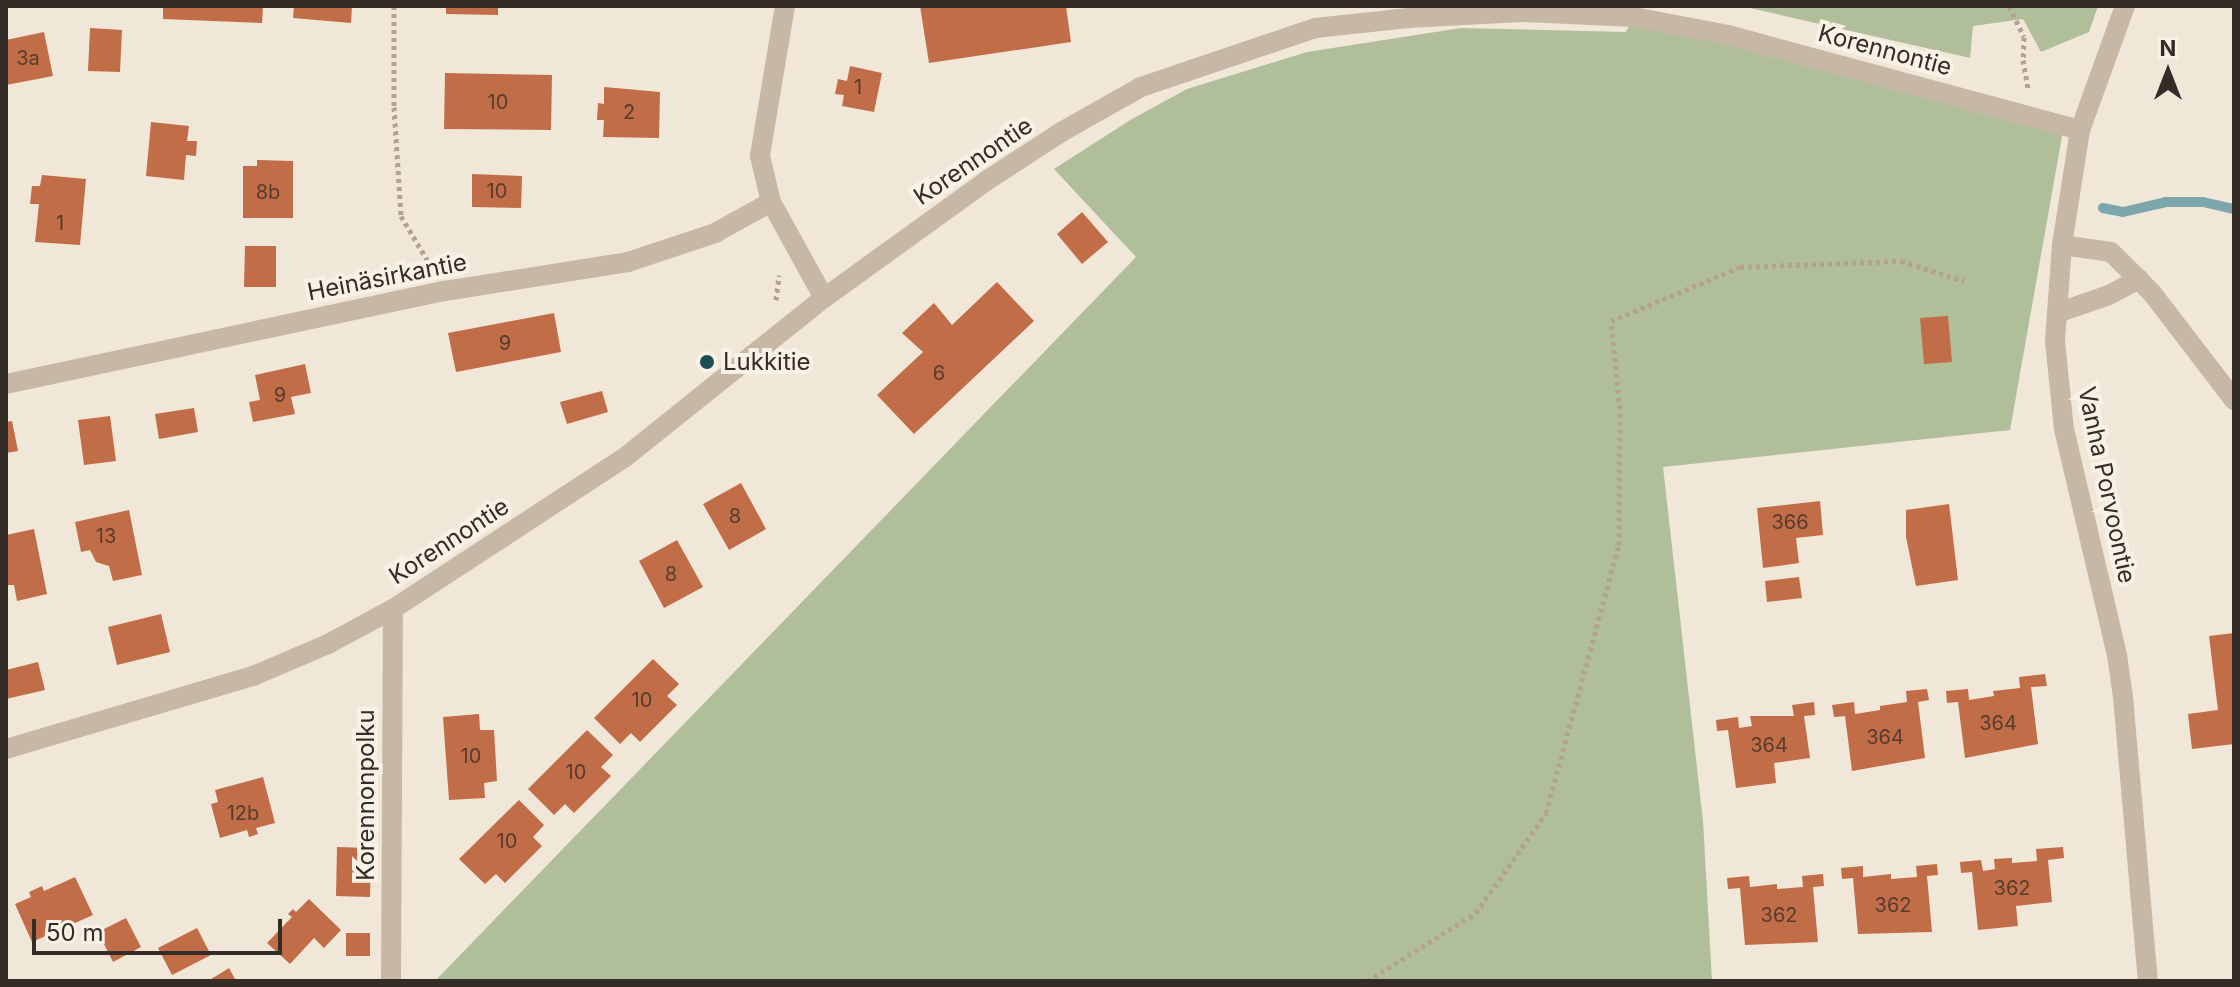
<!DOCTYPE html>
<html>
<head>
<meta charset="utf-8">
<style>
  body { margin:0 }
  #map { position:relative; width:2240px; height:987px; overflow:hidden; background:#f0e7d9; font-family:Inter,sans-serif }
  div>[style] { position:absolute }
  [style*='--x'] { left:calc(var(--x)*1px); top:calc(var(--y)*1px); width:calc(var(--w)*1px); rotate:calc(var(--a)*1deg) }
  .green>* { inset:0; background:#b0be9a }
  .stream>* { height:10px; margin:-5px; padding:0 5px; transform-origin:5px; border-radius:5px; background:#7aa6ac }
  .building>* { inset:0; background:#c16d47 }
  .path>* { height:5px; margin-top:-2.5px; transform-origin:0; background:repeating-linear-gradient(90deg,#b3a290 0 4px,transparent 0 8px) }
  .minor>* { height:20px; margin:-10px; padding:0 10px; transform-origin:10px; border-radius:10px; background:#c7b8a6 }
  .dots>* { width:22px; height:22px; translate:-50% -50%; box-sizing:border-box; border:4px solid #f8f1e5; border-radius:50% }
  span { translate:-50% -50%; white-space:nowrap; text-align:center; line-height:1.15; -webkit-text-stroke:8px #f8f1e5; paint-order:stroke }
  .number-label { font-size:20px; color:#573c2f }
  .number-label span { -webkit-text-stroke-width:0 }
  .street-label { font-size:24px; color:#342c27 }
  .poi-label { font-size:24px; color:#342c27 }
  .left { translate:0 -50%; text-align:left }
  .frame { position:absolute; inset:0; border:8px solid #342c27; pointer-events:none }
  .north { position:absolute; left:2128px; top:32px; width:80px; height:80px; -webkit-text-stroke:6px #f8f1e5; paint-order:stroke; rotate:0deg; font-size:22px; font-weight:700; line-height:32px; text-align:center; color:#342c27 }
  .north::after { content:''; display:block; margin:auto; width:28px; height:36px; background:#342c27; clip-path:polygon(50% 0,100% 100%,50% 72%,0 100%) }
  .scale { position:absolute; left:32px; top:919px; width:250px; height:36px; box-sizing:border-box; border:4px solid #342c27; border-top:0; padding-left:10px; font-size:24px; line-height:28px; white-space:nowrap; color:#342c27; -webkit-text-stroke:6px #f8f1e5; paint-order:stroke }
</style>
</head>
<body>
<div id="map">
  <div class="green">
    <div style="clip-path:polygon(1741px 6px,2098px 6px,2089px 32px,2041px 52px,2023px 19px,1973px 26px,1970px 58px)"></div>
    <div style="clip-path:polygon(1634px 17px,2064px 125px,2010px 430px,1663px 467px,1703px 821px,1712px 981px,435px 981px,1136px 257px,1054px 169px,1132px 119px,1187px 89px,1307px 52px,1461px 28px,1626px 32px)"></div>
  </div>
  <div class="stream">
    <div style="--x:2103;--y:208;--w:20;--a:11"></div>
    <div style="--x:2123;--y:212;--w:44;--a:-13.1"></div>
    <div style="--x:2166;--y:202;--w:37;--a:0"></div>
    <div style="--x:2203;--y:202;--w:32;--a:13"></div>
  </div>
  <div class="building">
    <div style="clip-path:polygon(163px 6px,263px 6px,262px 23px,163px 19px)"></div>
    <div style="clip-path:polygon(294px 6px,352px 6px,351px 23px,293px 18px)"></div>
    <div style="clip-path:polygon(446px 6px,498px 6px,498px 15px,446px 14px)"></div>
    <div style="clip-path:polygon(920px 6px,1066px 6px,1071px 42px,929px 63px)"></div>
    <div style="clip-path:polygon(90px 28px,122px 30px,120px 72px,88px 71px)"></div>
    <div style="clip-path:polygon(44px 32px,53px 76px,6px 85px,6px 40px)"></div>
    <div style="clip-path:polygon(850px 66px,882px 73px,874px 112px,842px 106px,844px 95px,835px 94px,838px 79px,847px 81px)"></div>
    <div style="clip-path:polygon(445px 73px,552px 75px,551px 130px,444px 129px)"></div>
    <div style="clip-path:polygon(604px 87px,660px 92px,659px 138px,603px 137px,604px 120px,597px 120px,598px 103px,604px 104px)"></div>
    <div style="clip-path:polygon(151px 122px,189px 126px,187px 141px,197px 141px,196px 156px,186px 155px,184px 180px,146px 176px)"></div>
    <div style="clip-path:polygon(257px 160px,293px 161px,293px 218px,243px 218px,243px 166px,257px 166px)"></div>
    <div style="clip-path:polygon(472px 174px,522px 176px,521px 208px,472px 207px)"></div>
    <div style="clip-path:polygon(42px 175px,86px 179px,80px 245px,35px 242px,39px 204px,30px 204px,32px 186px,40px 186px)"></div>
    <div style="clip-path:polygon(1082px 212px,1108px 242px,1082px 264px,1057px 234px)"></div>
    <div style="clip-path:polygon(245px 246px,276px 246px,276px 287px,244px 287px)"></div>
    <div style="clip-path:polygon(997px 282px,1034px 321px,914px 434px,877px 395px,923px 352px,902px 333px,934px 303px,952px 325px)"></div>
    <div style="clip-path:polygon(554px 313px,561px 352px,456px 372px,448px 333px)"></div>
    <div style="clip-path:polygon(1948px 316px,1952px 362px,1924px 364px,1920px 318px)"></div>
    <div style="clip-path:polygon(305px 364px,311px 393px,291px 397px,295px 414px,253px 422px,249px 402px,260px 400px,255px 375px)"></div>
    <div style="clip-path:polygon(602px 391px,608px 412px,567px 424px,560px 402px)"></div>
    <div style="clip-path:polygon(194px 408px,198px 432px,159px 439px,155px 414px)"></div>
    <div style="clip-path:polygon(110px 416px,116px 461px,84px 465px,78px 420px)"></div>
    <div style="clip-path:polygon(12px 421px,18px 451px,6px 453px,6px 422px)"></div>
    <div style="clip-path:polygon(741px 483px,766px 529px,729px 550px,703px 504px)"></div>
    <div style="clip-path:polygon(1820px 501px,1823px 535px,1796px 538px,1799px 563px,1763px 568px,1757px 508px)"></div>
    <div style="clip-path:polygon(1949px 504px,1958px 580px,1916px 586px,1906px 537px,1906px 510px)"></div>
    <div style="clip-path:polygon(129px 510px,142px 575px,113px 581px,109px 566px,96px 562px,90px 550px,81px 552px,75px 522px)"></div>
    <div style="clip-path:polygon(34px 529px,47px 594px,17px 601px,14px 585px,6px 585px,6px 535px)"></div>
    <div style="clip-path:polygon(677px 540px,703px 587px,664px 608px,639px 561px)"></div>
    <div style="clip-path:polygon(1799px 577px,1802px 598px,1767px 602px,1765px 581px)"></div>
    <div style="clip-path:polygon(161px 614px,170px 652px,117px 665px,108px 627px)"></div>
    <div style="clip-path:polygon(2234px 633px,2234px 744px,2192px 749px,2188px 714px,2218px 710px,2209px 636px)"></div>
    <div style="clip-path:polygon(653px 659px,679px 684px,667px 696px,677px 705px,640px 742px,631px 733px,620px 744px,594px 718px)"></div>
    <div style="clip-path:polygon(38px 662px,45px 690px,6px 699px,6px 670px)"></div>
    <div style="clip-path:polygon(2045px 674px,2047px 686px,2031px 687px,2038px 744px,1965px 758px,1958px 702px,1947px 703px,1946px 691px,1968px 689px,1969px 700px,1994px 696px,1993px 691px,2020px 688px,2019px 677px)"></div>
    <div style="clip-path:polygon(1927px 689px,1929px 700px,1918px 702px,1925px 758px,1852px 771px,1845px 716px,1834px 717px,1832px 705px,1854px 702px,1855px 714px,1880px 710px,1880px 706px,1907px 702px,1906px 691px)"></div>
    <div style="clip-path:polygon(1814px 702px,1815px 715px,1804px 716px,1810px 758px,1774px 763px,1776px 783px,1736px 788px,1728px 730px,1717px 731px,1716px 720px,1738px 717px,1739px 728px,1752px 726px,1750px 716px,1794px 716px,1792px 705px)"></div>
    <div style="clip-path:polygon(479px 714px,480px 730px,494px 730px,497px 781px,484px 783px,485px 798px,449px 800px,443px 717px)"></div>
    <div style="clip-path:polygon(587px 730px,613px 755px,601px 767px,611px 776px,574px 813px,565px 804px,554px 815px,528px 789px)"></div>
    <div style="clip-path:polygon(263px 777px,275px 823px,256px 828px,258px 834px,249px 837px,247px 830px,220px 838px,211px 804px,218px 802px,215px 790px)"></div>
    <div style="clip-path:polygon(519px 800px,544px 825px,533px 837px,542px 846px,505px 883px,496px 874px,485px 884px,459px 859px)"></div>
    <div style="clip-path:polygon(337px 847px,371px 848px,370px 897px,336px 896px)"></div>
    <div style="clip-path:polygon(2063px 847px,2064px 858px,2048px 860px,2052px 902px,2016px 906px,2018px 926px,1978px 930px,1972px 872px,1961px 873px,1960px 862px,1981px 860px,1983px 871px,1995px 869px,1994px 859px,2012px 858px,2012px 863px,2037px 861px,2036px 849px)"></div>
    <div style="clip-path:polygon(1937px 864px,1938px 875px,1927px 876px,1932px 932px,1858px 934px,1853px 878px,1842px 879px,1841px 868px,1863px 866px,1863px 877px,1891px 874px,1891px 879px,1917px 877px,1916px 866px)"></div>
    <div style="clip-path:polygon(1823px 874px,1824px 886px,1813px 887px,1818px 942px,1745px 945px,1740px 888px,1728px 889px,1727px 878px,1749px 876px,1750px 887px,1777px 884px,1777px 889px,1803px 887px,1802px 876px)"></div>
    <div style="clip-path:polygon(75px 877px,93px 915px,32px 942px,15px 904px,31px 897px,29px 892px,42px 886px,44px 891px)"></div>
    <div style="clip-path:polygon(309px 899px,341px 930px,324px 948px,314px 938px,290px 964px,267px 943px,292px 917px,288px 914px,293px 909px,296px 912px)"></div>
    <div style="clip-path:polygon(126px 918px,141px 947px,113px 962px,98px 932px)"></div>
    <div style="clip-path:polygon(197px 928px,211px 955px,172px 975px,158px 948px)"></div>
    <div style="clip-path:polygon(346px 933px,370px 933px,370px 956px,346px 956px)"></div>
    <div style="clip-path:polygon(229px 968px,236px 981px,208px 981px)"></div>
  </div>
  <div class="path">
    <div style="--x:394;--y:6;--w:101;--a:90"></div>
    <div style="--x:394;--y:107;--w:109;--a:86.3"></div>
    <div style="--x:401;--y:216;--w:61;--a:59.2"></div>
    <div style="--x:2009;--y:6;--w:34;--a:64"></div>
    <div style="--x:2024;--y:37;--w:23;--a:92"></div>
    <div style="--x:2023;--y:60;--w:29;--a:80"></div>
    <div style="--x:776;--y:300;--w:25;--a:-83"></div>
    <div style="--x:1367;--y:981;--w:128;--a:-32"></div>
    <div style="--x:1476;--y:913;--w:122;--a:-55"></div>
    <div style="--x:1546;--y:813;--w:278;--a:-74.8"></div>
    <div style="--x:1619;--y:545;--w:136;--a:-89.6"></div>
    <div style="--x:1620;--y:409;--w:88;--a:-95.8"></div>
    <div style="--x:1611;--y:321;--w:140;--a:-22.7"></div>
    <div style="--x:1740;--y:267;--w:161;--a:-2.1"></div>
    <div style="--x:1901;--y:261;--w:66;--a:17.6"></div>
  </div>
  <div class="minor">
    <div style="--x:785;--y:6;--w:152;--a:99.5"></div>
    <div style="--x:760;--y:156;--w:47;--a:76.6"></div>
    <div style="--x:771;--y:202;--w:110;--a:61.1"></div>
    <div style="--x:2125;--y:6;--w:132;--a:109.9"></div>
    <div style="--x:2080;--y:130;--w:116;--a:98.9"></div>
    <div style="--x:2062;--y:245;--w:96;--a:94.2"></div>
    <div style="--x:2055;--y:341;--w:88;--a:84.2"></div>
    <div style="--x:2064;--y:429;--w:232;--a:76.8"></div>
    <div style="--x:2117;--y:655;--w:42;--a:81.9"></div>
    <div style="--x:2123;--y:697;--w:285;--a:85"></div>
    <div style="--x:2062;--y:245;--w:49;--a:8.1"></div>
    <div style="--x:2111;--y:252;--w:58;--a:45"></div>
    <div style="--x:2152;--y:293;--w:135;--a:52.5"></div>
    <div style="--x:2057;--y:313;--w:55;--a:-19.1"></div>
    <div style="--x:2109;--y:295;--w:34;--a:-28"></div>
    <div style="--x:6;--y:384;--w:449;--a:-12"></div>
    <div style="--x:445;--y:291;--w:185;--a:-9"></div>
    <div style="--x:628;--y:262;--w:92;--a:-18.4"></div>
    <div style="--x:715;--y:233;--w:64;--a:-29"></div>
    <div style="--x:6;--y:749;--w:258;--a:-16.5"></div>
    <div style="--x:253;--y:676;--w:82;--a:-23.1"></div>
    <div style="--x:328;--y:644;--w:74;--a:-28.3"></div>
    <div style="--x:393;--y:609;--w:276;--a:-33.2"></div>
    <div style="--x:624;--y:458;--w:256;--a:-38.7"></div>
    <div style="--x:824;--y:298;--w:200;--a:-35.8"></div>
    <div style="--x:986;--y:181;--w:92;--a:-33"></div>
    <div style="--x:1063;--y:131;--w:90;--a:-29.4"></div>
    <div style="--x:1141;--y:87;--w:184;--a:-18.7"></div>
    <div style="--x:1315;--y:28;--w:94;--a:-6.1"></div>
    <div style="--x:1408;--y:18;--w:114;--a:-3"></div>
    <div style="--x:1522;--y:12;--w:112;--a:2.6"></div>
    <div style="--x:1634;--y:17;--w:96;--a:10.8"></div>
    <div style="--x:1728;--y:35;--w:365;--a:15.1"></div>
    <div style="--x:391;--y:981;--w:372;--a:-89.7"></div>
  </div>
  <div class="dots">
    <div style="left:707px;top:362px;background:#1e4c53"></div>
  </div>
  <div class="number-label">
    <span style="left:28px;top:58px">3a</span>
    <span style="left:858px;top:87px">1</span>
    <span style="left:498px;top:102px">10</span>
    <span style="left:629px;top:112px">2</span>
    <span style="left:497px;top:191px">10</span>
    <span style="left:268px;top:192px">8b</span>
    <span style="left:60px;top:223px">1</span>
    <span style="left:505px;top:343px">9</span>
    <span style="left:939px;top:373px">6</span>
    <span style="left:280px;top:395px">9</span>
    <span style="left:735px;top:516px">8</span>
    <span style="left:1790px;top:522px">366</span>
    <span style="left:106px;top:536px">13</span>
    <span style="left:671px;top:574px">8</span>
    <span style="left:642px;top:700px">10</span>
    <span style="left:1998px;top:723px">364</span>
    <span style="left:1885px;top:737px">364</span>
    <span style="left:1769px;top:745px">364</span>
    <span style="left:471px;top:756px">10</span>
    <span style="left:576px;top:772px">10</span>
    <span style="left:243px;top:813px">12b</span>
    <span style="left:507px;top:841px">10</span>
    <span style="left:2012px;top:888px">362</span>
    <span style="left:1893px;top:905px">362</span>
    <span style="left:1779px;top:915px">362</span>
  </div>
  <div class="street-label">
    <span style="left:1885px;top:50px;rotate:15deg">Korennontie</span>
    <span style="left:973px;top:161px;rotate:-34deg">Korennontie</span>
    <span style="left:387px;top:277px;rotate:-11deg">Heinäsirkantie</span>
    <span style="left:2107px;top:485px;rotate:78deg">Vanha Porvoontie</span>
    <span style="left:449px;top:541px;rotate:-33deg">Korennontie</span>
    <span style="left:366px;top:795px;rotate:-90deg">Korennonpolku</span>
  </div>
  <div class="poi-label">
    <span class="left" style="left:723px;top:362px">Lukkitie</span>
  </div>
  <div class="frame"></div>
  <div class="north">N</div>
  <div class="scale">50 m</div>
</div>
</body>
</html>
